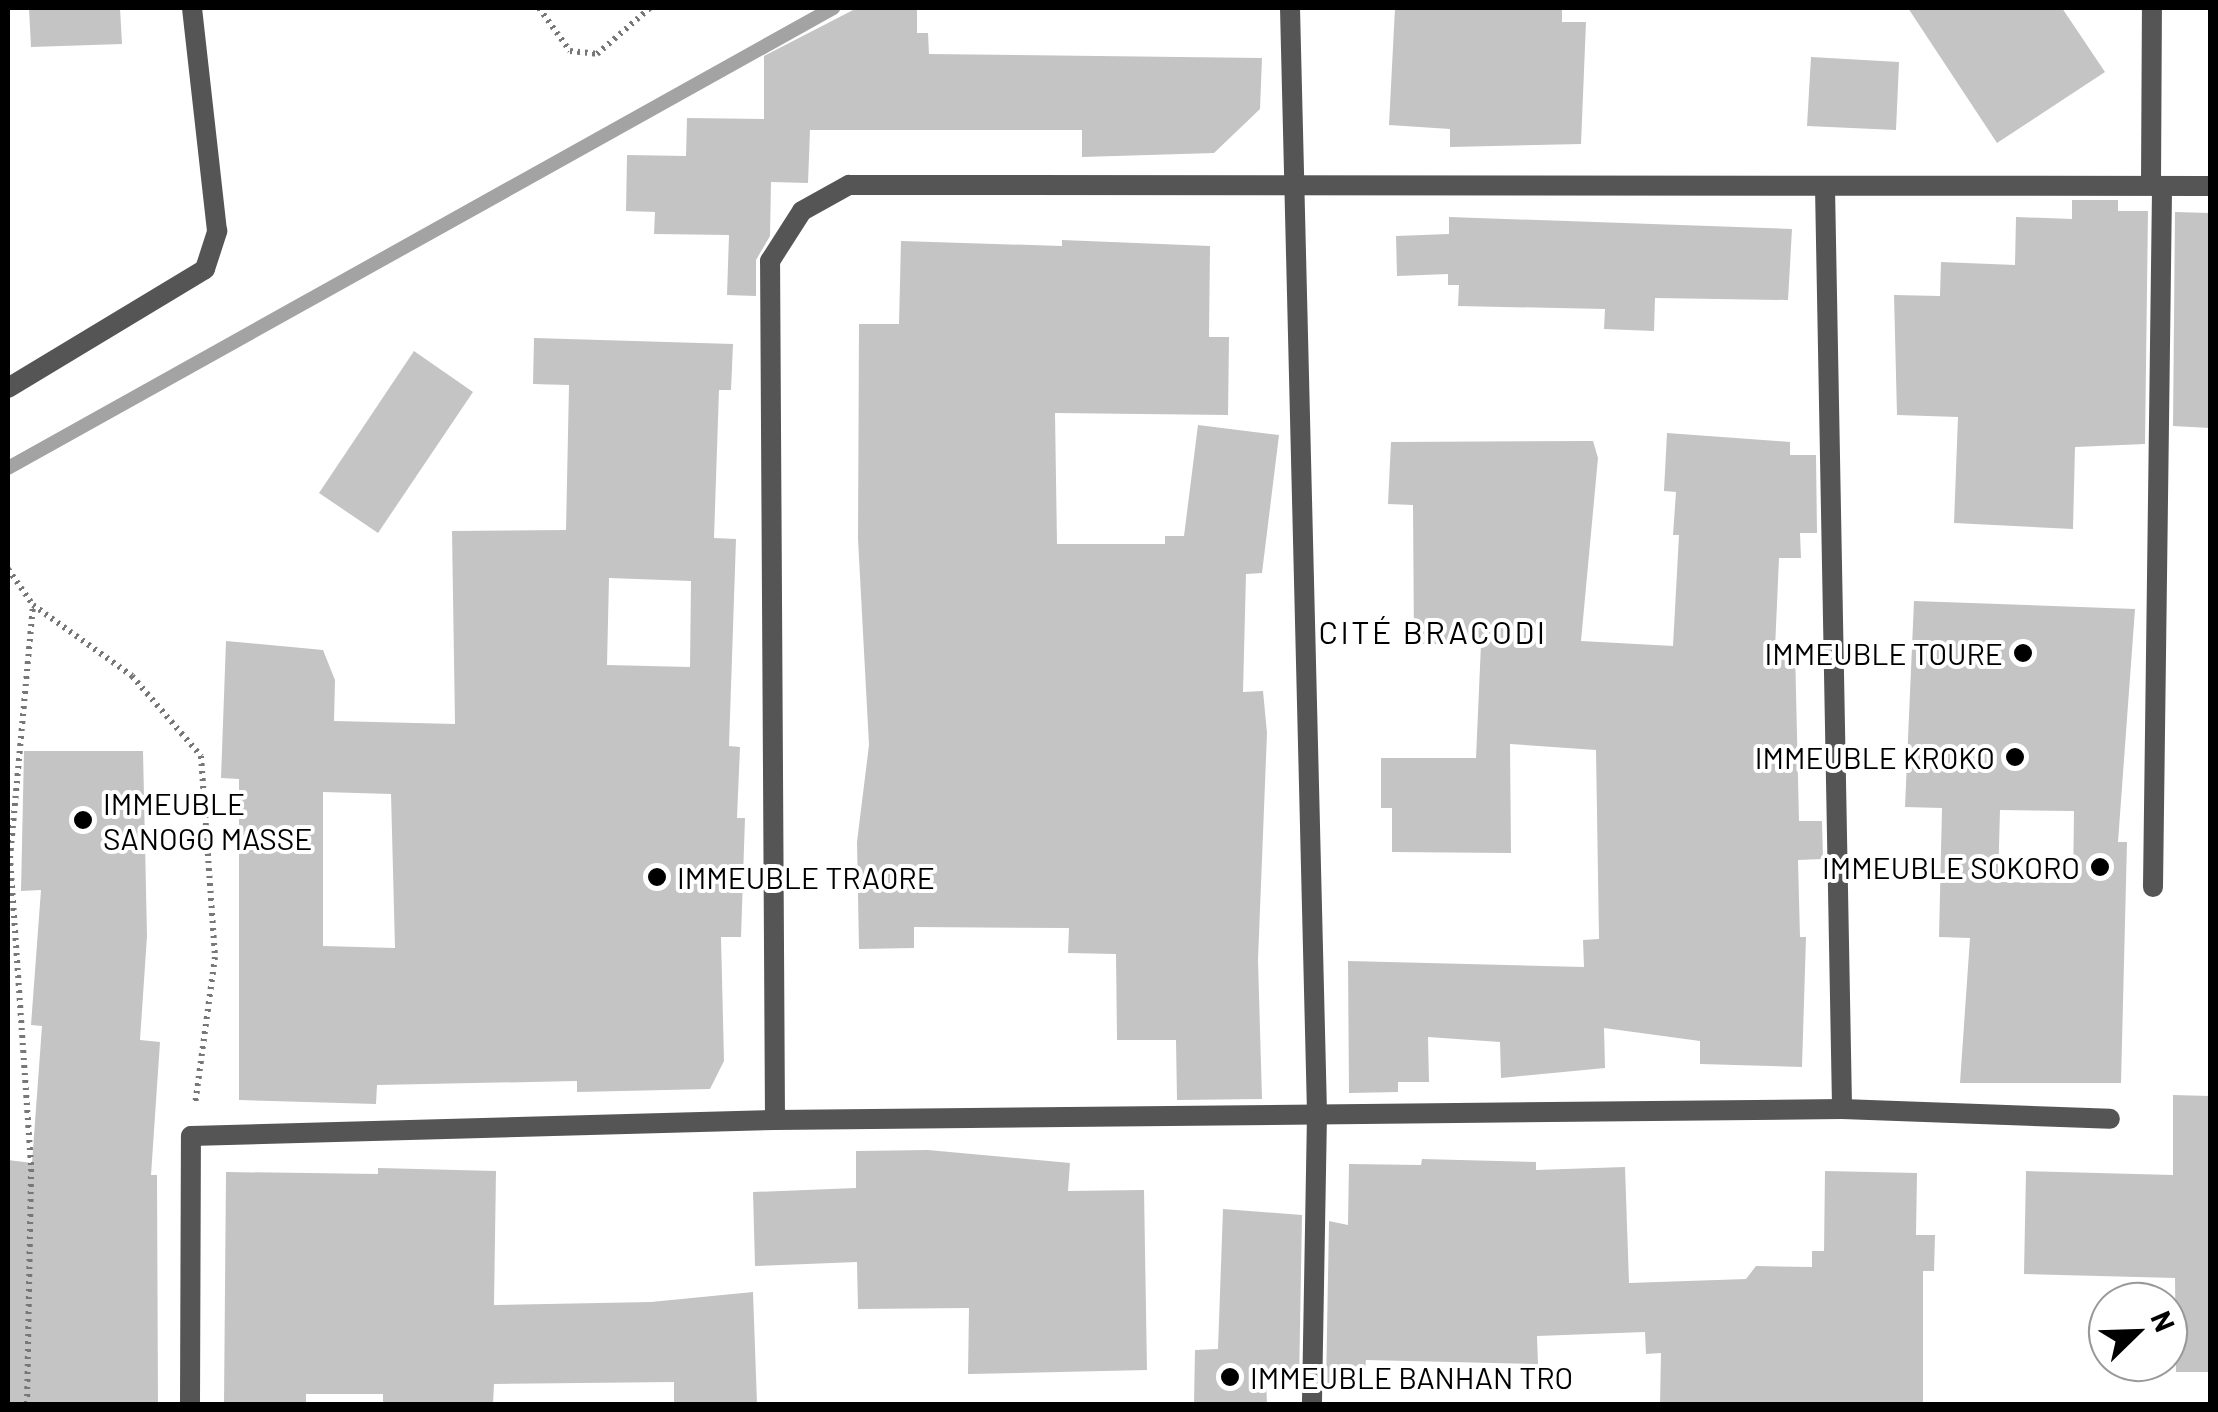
<!DOCTYPE html>
<html>
<head>
<meta charset="utf-8">
<style>
  body { margin:0 }
  #map { position:relative; width:2218px; height:1412px; overflow:hidden; background:#fff; font-family:Barlow,sans-serif }
  div>[style] { position:absolute }
  [style*='--x'] { left:calc(var(--x)*1px); top:calc(var(--y)*1px); width:calc(var(--w)*1px); rotate:calc(var(--a)*1deg) }
  .stream>* { height:14px; margin:-7px; padding:0 7px; transform-origin:7px; border-radius:7px; background:#a3a3a3 }
  .building>* { inset:0; background:#c4c4c4 }
  .path>* { height:6px; margin-top:-3px; transform-origin:0; background:repeating-linear-gradient(90deg,#777 0 2.5px,transparent 0 7.5px) }
  .minor>* { height:20px; margin:-10px; padding:0 10px; transform-origin:10px; border-radius:10px; background:#555 }
  .dots>* { width:28px; height:28px; translate:-50% -50%; box-sizing:border-box; border:5px solid #fff; border-radius:50% }
  span { translate:-50% -50%; white-space:nowrap; text-align:center; line-height:1.15; -webkit-text-stroke:8px #fff; paint-order:stroke }
  .poi-label { font-size:30px; color:#000 }
  .right { translate:-100% -50%; text-align:right }
  .left { translate:0 -50%; text-align:left }
  .neighbourhood-label { font-size:32px; color:#000; letter-spacing:2.5px }
  .frame { position:absolute; inset:0; border:10px solid #000; pointer-events:none }
  .north { position:absolute; left:2088px; top:1282px; width:100px; height:100px; box-sizing:border-box; background:#fff; border:2px solid #999; border-radius:50%; rotate:67deg; font-size:28px; font-weight:700; line-height:40px; text-align:center; color:#000 }
  .north::after { content:''; display:block; margin:auto; width:35px; height:45px; background:#000; clip-path:polygon(50% 0,100% 100%,50% 72%,0 100%) }
</style>
</head>
<body>
<div id="map">
  <div class="stream">
    <div style="--x:8;--y:468;--w:945;--a:-29.14"></div>
  </div>
  <div class="building">
    <div style="clip-path:polygon(29px 8px,120px 8px,122px 44px,31px 47px)"></div>
    <div style="clip-path:polygon(857px 8px,917px 8px,917px 33px,928px 33px,929px 54px,1262px 58px,1260px 109px,1214px 153px,1082px 157px,1082px 130px,810px 130px,808px 183px,771px 182px,770px 236px,756px 260px,756px 296px,727px 295px,729px 235px,654px 234px,655px 212px,626px 211px,627px 155px,686px 156px,687px 118px,764px 119px,764px 56px)"></div>
    <div style="clip-path:polygon(1395px 8px,1562px 8px,1562px 22px,1586px 22px,1581px 144px,1450px 147px,1450px 129px,1389px 125px)"></div>
    <div style="clip-path:polygon(1908px 8px,2062px 8px,2105px 72px,1997px 143px)"></div>
    <div style="clip-path:polygon(1811px 57px,1899px 62px,1896px 130px,1807px 126px)"></div>
    <div style="clip-path:polygon(2072px 200px,2118px 200px,2118px 211px,2148px 211px,2145px 444px,2075px 447px,2073px 529px,1954px 523px,1958px 417px,1897px 415px,1894px 295px,1940px 296px,1941px 262px,2015px 265px,2016px 217px,2072px 219px)"></div>
    <div style="clip-path:polygon(2175px 212px,2210px 213px,2210px 428px,2173px 426px)"></div>
    <div style="clip-path:polygon(1449px 217px,1792px 229px,1788px 300px,1655px 298px,1654px 331px,1604px 329px,1605px 309px,1458px 306px,1459px 285px,1448px 285px,1448px 274px,1397px 276px,1396px 236px,1449px 234px)"></div>
    <div style="clip-path:polygon(1062px 240px,1210px 246px,1209px 337px,1229px 337px,1228px 415px,1055px 413px,1057px 544px,1165px 544px,1165px 536px,1184px 536px,1198px 425px,1279px 435px,1262px 573px,1246px 574px,1243px 692px,1263px 691px,1267px 733px,1258px 960px,1262px 1099px,1177px 1100px,1176px 1040px,1117px 1040px,1116px 954px,1068px 953px,1069px 928px,914px 927px,914px 948px,859px 949px,857px 842px,869px 745px,858px 539px,859px 324px,899px 324px,901px 241px,1062px 246px)"></div>
    <div style="clip-path:polygon(evenodd,534px 338px,733px 344px,731px 390px,719px 390px,714px 538px,736px 539px,729px 746px,740px 747px,737px 818px,745px 818px,741px 937px,721px 937px,724px 1061px,710px 1089px,577px 1092px,577px 1081px,377px 1085px,376px 1104px,239px 1100px,239px 779px,221px 778px,226px 641px,323px 650px,335px 680px,334px 721px,455px 724px,452px 531px,566px 530px,569px 385px,533px 384px,534px 338px,609px 578px,691px 581px,690px 667px,607px 665px,609px 578px,534px 338px,323px 792px,391px 794px,395px 948px,323px 946px,323px 792px)"></div>
    <div style="clip-path:polygon(414px 351px,473px 392px,378px 533px,319px 493px)"></div>
    <div style="clip-path:polygon(1667px 433px,1790px 442px,1790px 455px,1816px 455px,1817px 533px,1800px 533px,1801px 558px,1779px 558px,1775px 649px,1795px 649px,1799px 821px,1822px 821px,1823px 859px,1798px 860px,1800px 937px,1806px 937px,1802px 1067px,1700px 1064px,1700px 1041px,1604px 1028px,1605px 1068px,1501px 1078px,1500px 1042px,1428px 1037px,1429px 1082px,1398px 1082px,1398px 1092px,1349px 1093px,1348px 961px,1584px 967px,1583px 940px,1599px 939px,1596px 750px,1510px 744px,1511px 853px,1392px 852px,1392px 808px,1381px 808px,1381px 758px,1476px 758px,1481px 644px,1414px 644px,1413px 505px,1388px 504px,1391px 442px,1593px 441px,1598px 458px,1581px 641px,1673px 646px,1679px 535px,1673px 535px,1676px 492px,1664px 491px)"></div>
    <div style="clip-path:polygon(evenodd,1914px 601px,2135px 609px,2118px 842px,2127px 842px,2121px 1083px,1960px 1083px,1970px 938px,1939px 937px,1942px 808px,1905px 807px,1914px 601px,2000px 810px,2074px 811px,2073px 883px,1998px 882px,2000px 810px)"></div>
    <div style="clip-path:polygon(24px 751px,143px 751px,147px 936px,140px 1040px,160px 1042px,151px 1175px,157px 1175px,158px 1404px,8px 1404px,8px 1160px,32px 1163px,42px 1026px,31px 1025px,41px 890px,21px 891px)"></div>
    <div style="clip-path:polygon(2173px 1095px,2210px 1096px,2210px 1372px,2176px 1372px,2175px 1278px,2024px 1274px,2026px 1171px,2173px 1175px)"></div>
    <div style="clip-path:polygon(928px 1150px,1070px 1163px,1068px 1191px,1144px 1190px,1147px 1370px,968px 1374px,969px 1308px,858px 1309px,857px 1262px,755px 1266px,753px 1192px,856px 1188px,856px 1151px)"></div>
    <div style="clip-path:polygon(1422px 1159px,1536px 1162px,1536px 1170px,1625px 1167px,1629px 1283px,1746px 1279px,1756px 1266px,1812px 1267px,1812px 1251px,1824px 1251px,1825px 1171px,1917px 1173px,1916px 1235px,1935px 1235px,1934px 1271px,1923px 1271px,1923px 1404px,1660px 1404px,1661px 1353px,1646px 1354px,1645px 1332px,1537px 1336px,1538px 1364px,1366px 1360px,1363px 1391px,1326px 1387px,1329px 1221px,1348px 1225px,1349px 1164px,1421px 1165px)"></div>
    <div style="clip-path:polygon(378px 1168px,496px 1171px,494px 1305px,651px 1302px,753px 1292px,757px 1404px,674px 1404px,674px 1382px,494px 1384px,493px 1404px,383px 1404px,383px 1394px,306px 1394px,306px 1404px,224px 1404px,226px 1172px,378px 1174px)"></div>
    <div style="clip-path:polygon(1223px 1209px,1302px 1215px,1299px 1384px,1266px 1380px,1267px 1404px,1194px 1404px,1195px 1350px,1218px 1349px)"></div>
  </div>
  <div class="path">
    <div style="--x:539;--y:8;--w:53;--a:54.2"></div>
    <div style="--x:570;--y:51;--w:27;--a:6"></div>
    <div style="--x:597;--y:54;--w:70;--a:-41"></div>
    <div style="--x:8;--y:569;--w:44;--a:55.2"></div>
    <div style="--x:33;--y:605;--w:122;--a:35.6"></div>
    <div style="--x:132;--y:676;--w:106;--a:49.2"></div>
    <div style="--x:201;--y:756;--w:201;--a:86"></div>
    <div style="--x:215;--y:957;--w:149;--a:97.7"></div>
    <div style="--x:27;--y:1404;--w:239;--a:-89"></div>
    <div style="--x:31;--y:1165;--w:308;--a:-93.9"></div>
    <div style="--x:10;--y:858;--w:254;--a:-84.8"></div>
  </div>
  <div class="minor">
    <div style="--x:1290;--y:8;--w:1106;--a:88.6"></div>
    <div style="--x:1317;--y:1114;--w:290;--a:91"></div>
    <div style="--x:2151;--y:185;--w:177;--a:-89.7"></div>
    <div style="--x:1825;--y:187;--w:922;--a:88.94"></div>
    <div style="--x:8;--y:388;--w:230;--a:-31.1"></div>
    <div style="--x:205;--y:269;--w:40;--a:-72"></div>
    <div style="--x:217;--y:231;--w:224;--a:-96.4"></div>
    <div style="--x:2153;--y:887;--w:701;--a:-89.26"></div>
    <div style="--x:775;--y:1120;--w:859;--a:-90.33"></div>
    <div style="--x:770;--y:261;--w:59;--a:-57.4"></div>
    <div style="--x:802;--y:211;--w:54;--a:-29"></div>
    <div style="--x:849;--y:185;--w:1361;--a:0.04"></div>
    <div style="--x:190;--y:1404;--w:268;--a:-89.8"></div>
    <div style="--x:191;--y:1136;--w:584;--a:-1.57"></div>
    <div style="--x:775;--y:1120;--w:1067;--a:-0.59"></div>
    <div style="--x:1842;--y:1109;--w:268;--a:2.1"></div>
  </div>
  <div class="dots">
    <div style="left:2023px;top:653px;background:#000"></div>
    <div style="left:2015px;top:757px;background:#000"></div>
    <div style="left:83px;top:820px;background:#000"></div>
    <div style="left:2100px;top:867px;background:#000"></div>
    <div style="left:657px;top:877px;background:#000"></div>
    <div style="left:1230px;top:1377px;background:#000"></div>
  </div>
  <div class="poi-label">
    <span class="right" style="left:2003px;top:653px">IMMEUBLE TOURE</span>
    <span class="right" style="left:1995px;top:757px">IMMEUBLE KROKO</span>
    <span class="left" style="left:103px;top:820px">IMMEUBLE<br>SANOGO MASSE</span>
    <span class="right" style="left:2080px;top:867px">IMMEUBLE SOKORO</span>
    <span class="left" style="left:677px;top:877px">IMMEUBLE TRAORE</span>
    <span class="left" style="left:1250px;top:1377px">IMMEUBLE BANHAN TRO</span>
  </div>
  <div class="neighbourhood-label">
    <span style="left:1433px;top:631px">CITÉ BRACODI</span>
  </div>
  <div class="frame"></div>
  <div class="north">N</div>
</div>
</body>
</html>
